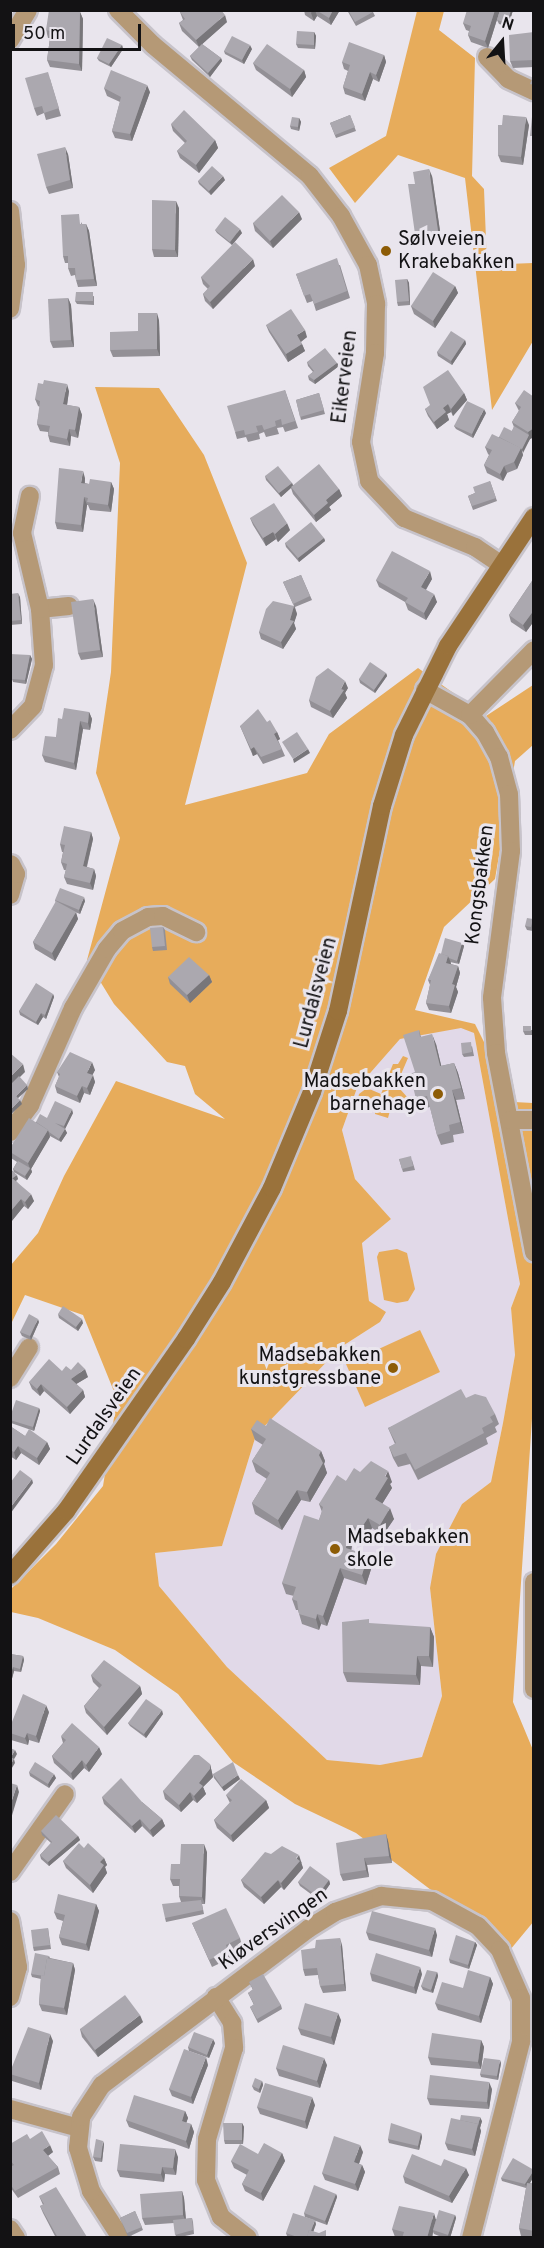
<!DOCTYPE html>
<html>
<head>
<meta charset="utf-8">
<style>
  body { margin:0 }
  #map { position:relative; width:544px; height:2248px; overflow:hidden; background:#e9e5ed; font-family:Overpass,sans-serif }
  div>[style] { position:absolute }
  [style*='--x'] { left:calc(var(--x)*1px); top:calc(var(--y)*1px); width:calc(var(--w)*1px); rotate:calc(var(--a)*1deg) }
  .built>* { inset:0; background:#e1d9e8 }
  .green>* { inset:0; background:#e7ac5b }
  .roads { filter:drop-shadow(2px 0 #c7c3ca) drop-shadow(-2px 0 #c7c3ca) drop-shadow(0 2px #c7c3ca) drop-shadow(0 -2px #c7c3ca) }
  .street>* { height:18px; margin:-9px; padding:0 9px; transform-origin:9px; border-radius:9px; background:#b59976 }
  .secondary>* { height:18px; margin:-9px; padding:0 9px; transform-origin:9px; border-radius:9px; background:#9a723b }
  .wall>* { inset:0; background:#939096 }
  .shaded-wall>* { inset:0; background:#78767a }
  .building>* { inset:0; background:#aba8af }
  .dots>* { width:16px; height:16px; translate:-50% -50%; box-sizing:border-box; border:3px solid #e9e5ed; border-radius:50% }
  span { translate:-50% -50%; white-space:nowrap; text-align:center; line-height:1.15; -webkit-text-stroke:6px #e9e5ed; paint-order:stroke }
  .poi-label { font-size:20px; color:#131214 }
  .left { translate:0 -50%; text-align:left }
  .right { translate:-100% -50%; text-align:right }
  .street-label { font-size:20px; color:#131214 }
  .frame { position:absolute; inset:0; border:12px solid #131214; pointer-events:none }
  .north { position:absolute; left:472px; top:12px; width:60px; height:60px; -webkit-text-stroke:4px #e9e5ed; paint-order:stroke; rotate:18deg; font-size:16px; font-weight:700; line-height:24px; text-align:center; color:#131214 }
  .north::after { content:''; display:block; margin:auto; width:21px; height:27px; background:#131214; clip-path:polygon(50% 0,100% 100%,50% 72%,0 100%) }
  .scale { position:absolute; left:12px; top:24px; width:129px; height:27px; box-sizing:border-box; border:3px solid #131214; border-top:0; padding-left:8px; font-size:18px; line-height:21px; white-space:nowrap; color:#131214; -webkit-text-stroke:4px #e9e5ed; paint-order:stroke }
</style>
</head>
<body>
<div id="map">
  <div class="built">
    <div style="clip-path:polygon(461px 1027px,474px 1033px,520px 1284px,511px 1308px,515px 1355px,503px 1423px,491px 1482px,462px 1504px,430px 1588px,442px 1696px,422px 1757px,380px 1765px,327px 1760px,227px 1667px,159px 1586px,155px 1553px,222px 1546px,256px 1435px,341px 1347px,380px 1322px,369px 1301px,362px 1242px,391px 1219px,355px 1179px,342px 1130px,357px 1088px,400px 1039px)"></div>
  </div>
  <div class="green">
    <div style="clip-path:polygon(417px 11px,444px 11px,439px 30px,475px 58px,472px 176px,484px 189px,487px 265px,533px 263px,533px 341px,492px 410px,465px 178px,398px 155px,355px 203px,329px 168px,386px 136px)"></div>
    <div style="clip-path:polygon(evenodd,95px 387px,159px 388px,204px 455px,247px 563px,185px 805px,307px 773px,329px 734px,418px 668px,486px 716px,533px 685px,533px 745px,515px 761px,495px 879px,444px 927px,415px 1010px,475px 1024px,514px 1102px,533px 1103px,534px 1389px,513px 1702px,533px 1750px,534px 1921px,510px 1950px,356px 1833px,295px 1804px,233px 1762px,178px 1694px,115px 1650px,38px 1618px,11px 1612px,11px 1589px,56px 1544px,103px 1486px,117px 1399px,83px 1315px,25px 1295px,11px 1324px,11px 1265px,38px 1233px,64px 1176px,116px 1081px,225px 1119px,195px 1094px,185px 1066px,167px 1062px,114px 1004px,87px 960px,120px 838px,96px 773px,111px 672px,120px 463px,95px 387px,461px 1028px,474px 1033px,520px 1284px,511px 1308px,515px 1355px,503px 1423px,491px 1482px,462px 1504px,436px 1554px,430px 1588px,442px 1696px,422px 1757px,380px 1765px,327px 1760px,227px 1667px,159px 1586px,155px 1553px,222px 1546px,256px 1435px,341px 1347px,380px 1322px,386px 1312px,369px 1301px,362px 1243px,391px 1219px,355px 1179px,342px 1130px,357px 1088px,400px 1039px,461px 1028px)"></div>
    <div style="clip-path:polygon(403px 1056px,408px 1058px,399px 1079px,405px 1080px,404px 1089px,400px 1089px,408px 1098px,408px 1106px,403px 1110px,391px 1107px,388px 1118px,375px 1114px,374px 1101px,358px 1099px,359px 1094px,367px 1088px,381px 1094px,393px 1064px,398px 1064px)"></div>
    <div style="clip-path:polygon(397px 1249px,407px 1253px,415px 1289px,408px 1301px,397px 1303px,384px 1300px,377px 1257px,379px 1252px)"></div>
    <div style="clip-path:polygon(420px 1330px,440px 1372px,365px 1407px,346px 1364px)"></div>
  </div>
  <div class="roads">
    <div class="street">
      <div style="--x:118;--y:10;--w:49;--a:45"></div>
      <div style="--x:153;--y:45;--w:204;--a:39.8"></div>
      <div style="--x:310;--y:176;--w:51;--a:52.2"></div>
      <div style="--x:341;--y:216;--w:56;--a:61.1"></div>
      <div style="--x:368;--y:265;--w:40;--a:78"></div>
      <div style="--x:376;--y:304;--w:49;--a:91.2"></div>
      <div style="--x:375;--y:353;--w:90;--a:98.9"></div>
      <div style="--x:361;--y:442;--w:40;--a:78"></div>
      <div style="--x:369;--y:481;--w:51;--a:46.6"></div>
      <div style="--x:404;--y:518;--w:77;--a:22.2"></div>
      <div style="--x:475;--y:547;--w:30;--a:34"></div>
      <div style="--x:10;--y:40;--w:35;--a:-59"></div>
      <div style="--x:487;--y:57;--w:30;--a:46"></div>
      <div style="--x:508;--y:79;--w:29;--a:25"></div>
      <div style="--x:10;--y:211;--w:54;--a:83.7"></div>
      <div style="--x:16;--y:265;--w:44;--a:97.8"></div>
      <div style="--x:40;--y:609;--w:29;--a:-6"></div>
      <div style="--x:425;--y:690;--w:51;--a:29.1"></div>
      <div style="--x:470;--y:715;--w:23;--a:49"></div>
      <div style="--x:485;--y:732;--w:29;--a:61"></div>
      <div style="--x:499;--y:757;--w:38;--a:75"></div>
      <div style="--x:509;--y:794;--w:57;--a:88"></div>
      <div style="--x:511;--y:851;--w:148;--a:97.4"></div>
      <div style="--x:492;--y:998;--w:55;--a:85.8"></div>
      <div style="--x:496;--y:1053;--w:203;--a:79.2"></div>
      <div style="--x:470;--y:715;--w:91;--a:-45.4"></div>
      <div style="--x:10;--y:730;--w:33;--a:-46"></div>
      <div style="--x:33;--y:706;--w:42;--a:-75"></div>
      <div style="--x:44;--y:665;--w:56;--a:-94.1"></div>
      <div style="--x:40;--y:609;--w:78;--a:-103.3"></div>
      <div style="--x:22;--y:533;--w:38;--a:-78"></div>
      <div style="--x:10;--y:895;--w:22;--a:-74"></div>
      <div style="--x:16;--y:874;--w:11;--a:-117"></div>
      <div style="--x:510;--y:1120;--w:24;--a:0"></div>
      <div style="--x:10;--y:1132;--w:34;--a:-53"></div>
      <div style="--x:30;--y:1105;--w:106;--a:-66.1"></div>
      <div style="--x:73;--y:1008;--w:68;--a:-60"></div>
      <div style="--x:107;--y:949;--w:23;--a:-50"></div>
      <div style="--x:122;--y:931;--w:30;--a:-28"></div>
      <div style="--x:148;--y:917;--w:15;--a:-4"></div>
      <div style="--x:163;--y:916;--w:37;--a:26"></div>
      <div style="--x:10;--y:1378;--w:36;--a:-58"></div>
      <div style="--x:534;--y:1582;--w:107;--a:90"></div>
      <div style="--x:10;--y:1872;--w:95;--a:-54.8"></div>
      <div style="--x:10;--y:1921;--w:47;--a:80.1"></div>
      <div style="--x:18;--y:1967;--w:31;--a:105"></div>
      <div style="--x:216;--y:1997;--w:31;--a:58"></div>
      <div style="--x:232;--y:2023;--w:25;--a:85"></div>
      <div style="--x:234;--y:2048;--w:95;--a:106.5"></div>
      <div style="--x:207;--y:2139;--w:41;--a:91.4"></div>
      <div style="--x:206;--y:2180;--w:40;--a:68"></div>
      <div style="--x:221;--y:2217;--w:34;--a:38"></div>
      <div style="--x:10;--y:2109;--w:72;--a:15.4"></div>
      <div style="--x:10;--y:2229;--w:11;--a:56"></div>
      <div style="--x:121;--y:2238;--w:56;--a:-122.6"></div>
      <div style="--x:91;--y:2191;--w:45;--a:-106.8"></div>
      <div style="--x:78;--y:2148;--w:31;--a:-84"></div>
      <div style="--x:81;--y:2117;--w:38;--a:-57"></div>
      <div style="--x:102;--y:2085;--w:258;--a:-37.1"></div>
      <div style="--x:308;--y:1929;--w:32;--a:-32"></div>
      <div style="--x:335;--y:1912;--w:49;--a:-19.2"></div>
      <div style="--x:381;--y:1896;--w:51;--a:5.6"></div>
      <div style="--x:432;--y:1901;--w:52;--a:28.5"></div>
      <div style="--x:478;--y:1926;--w:33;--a:47"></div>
      <div style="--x:500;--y:1950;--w:52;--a:66.4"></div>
      <div style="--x:521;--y:1998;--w:44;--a:90"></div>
      <div style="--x:521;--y:2042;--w:202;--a:104.3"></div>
    </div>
    <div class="secondary">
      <div style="--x:10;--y:1575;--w:85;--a:-48.8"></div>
      <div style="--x:66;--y:1511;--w:210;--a:-55.1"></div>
      <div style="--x:186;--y:1339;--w:67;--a:-57.7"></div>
      <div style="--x:222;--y:1282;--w:106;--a:-62"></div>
      <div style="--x:272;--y:1188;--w:104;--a:-67.4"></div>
      <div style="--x:312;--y:1092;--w:85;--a:-72.2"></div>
      <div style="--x:338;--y:1011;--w:210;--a:-77.9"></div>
      <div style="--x:382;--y:806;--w:74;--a:-72.8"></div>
      <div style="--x:404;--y:735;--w:99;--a:-63.7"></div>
      <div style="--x:448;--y:646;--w:155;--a:-56.3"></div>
    </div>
  </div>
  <div class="wall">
    <div style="clip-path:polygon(304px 10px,340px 10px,331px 25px,317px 16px,314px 21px,305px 15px)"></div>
    <div style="clip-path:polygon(347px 10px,372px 10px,375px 16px,356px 26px)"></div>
    <div style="clip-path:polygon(500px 10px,513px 10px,508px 27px,499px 24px,497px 20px)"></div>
    <div style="clip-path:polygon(500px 10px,488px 48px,471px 42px,468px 35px,469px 31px,466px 30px,463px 23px)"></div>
    <div style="clip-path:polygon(80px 12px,83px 19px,82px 71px,50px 67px,47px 60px,50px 38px,48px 38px,46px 30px)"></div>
    <div style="clip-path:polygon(180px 12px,227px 22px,202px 44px,221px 58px,222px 61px,210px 77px,192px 60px,190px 56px,199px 47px,182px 31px,179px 23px,183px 20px)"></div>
    <div style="clip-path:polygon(314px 32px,316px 36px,315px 49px,298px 48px,296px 44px)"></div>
    <div style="clip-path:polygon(534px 32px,534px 67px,513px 68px,510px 61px)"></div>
    <div style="clip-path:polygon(122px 45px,123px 49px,111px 67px,99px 61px,97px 58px)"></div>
    <div style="clip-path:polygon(252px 49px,244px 64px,225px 54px,224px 51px)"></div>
    <div style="clip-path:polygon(384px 55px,386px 62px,379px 82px,373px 79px,365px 101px,345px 94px,343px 87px,348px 71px,344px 69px,342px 62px)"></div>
    <div style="clip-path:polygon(253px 63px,304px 70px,306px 77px,292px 97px,256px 70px)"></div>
    <div style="clip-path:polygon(50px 79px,61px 116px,46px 120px,44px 113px,37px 116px,34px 108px)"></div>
    <div style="clip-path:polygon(104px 88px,150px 92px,132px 141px,115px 138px,112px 131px,120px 102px,107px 96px)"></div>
    <div style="clip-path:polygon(350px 115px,356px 131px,336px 138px,330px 123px)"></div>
    <div style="clip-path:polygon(299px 118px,301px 122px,299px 131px,291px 129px,290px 126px)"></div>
    <div style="clip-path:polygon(171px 124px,215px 140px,218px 148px,199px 173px,180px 158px,177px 151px,185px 143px,173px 131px)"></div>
    <div style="clip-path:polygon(502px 125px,529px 125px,523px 165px,501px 162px,498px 155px)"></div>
    <div style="clip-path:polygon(68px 154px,73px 188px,49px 194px,46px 187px)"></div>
    <div style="clip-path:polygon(432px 176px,441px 238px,417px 242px,415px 234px,415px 184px)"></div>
    <div style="clip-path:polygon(225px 180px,211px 195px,199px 184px,198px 181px)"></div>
    <div style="clip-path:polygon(179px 208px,178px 257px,154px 257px,152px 249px)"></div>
    <div style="clip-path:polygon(302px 219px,273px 248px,255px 231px,253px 223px)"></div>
    <div style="clip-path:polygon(82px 222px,82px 224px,86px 224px,89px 231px,97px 286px,78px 287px,76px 280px,75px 275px,71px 276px,68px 268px,68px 263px,65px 263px,63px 256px)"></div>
    <div style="clip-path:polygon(215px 230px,242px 233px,232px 245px,217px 233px)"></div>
    <div style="clip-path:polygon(340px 265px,350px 298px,316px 311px,313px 301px,307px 303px,296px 274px)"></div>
    <div style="clip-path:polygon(255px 266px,213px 309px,205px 301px,203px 294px,208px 289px,203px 284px,201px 277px)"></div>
    <div style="clip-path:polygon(407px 279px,409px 283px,410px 305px,398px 306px,397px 302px)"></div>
    <div style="clip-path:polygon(455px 286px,458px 293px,435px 328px,414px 314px,411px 306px)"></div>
    <div style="clip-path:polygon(94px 296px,94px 305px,77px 304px,75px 301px)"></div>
    <div style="clip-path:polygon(68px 298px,71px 305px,74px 347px,53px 348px,50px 341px)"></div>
    <div style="clip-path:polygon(159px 320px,160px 356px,113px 357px,110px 350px)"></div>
    <div style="clip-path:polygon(266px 325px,307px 337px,301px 342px,305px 351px,288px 362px,269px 332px)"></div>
    <div style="clip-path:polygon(465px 340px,466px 344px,452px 365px,438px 356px,437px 352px)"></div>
    <div style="clip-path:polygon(307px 362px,337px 363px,339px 366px,315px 384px,309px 380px,308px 376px,313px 372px,308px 366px)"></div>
    <div style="clip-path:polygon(285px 390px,298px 428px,285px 432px,283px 427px,277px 428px,279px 434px,266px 437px,264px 432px,259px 434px,260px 439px,248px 442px,246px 437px,237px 439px,235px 432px)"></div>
    <div style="clip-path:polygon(69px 391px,67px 405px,79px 407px,82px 415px,78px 438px,71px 436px,70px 446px,50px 442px,48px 435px,48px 432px,40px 431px,37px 424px,40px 407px,38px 406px,35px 399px)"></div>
    <div style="clip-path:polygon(319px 393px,325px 414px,301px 420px,296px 400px)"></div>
    <div style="clip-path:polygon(464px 393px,467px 400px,453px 416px,451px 412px,447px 414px,449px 420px,437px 429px,428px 416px,425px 409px)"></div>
    <div style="clip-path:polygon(534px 397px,534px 437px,530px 439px,522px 452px,523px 455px,517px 469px,507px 473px,503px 481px,487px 473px,484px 465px,489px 455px,488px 454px,485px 447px,499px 437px,512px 431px,514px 427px,512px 422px,519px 411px,515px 403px)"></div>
    <div style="clip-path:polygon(486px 413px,473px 438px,456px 429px,454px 426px)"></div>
    <div style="clip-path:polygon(265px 476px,292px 483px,293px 485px,339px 489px,342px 496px,329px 507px,331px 510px,316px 522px,293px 494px,291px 488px,281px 497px,266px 480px)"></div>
    <div style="clip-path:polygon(85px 478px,85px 483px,89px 484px,111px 482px,114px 489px,111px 512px,90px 510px,88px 505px,87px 505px,83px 532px,57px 529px,55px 522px)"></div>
    <div style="clip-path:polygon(490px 481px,497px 501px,473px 510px,468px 496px,475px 493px)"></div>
    <div style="clip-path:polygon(250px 518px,290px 530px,278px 542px,276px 539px,266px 546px,253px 525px)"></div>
    <div style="clip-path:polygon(324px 538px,325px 541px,299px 562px,286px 547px,285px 543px)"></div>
    <div style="clip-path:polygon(301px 575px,312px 600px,295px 607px,297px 614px,294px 623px,296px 629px,283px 649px,261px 639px,259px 632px,294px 606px,283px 582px)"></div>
    <div style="clip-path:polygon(534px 578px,534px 621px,526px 632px,511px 622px,509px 615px)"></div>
    <div style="clip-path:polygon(432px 579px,426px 590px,437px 602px,426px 620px,408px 610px,405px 602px,379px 587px,376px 580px)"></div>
    <div style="clip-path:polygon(10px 594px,20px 597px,22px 624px,10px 625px)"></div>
    <div style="clip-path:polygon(96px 606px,103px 657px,81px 660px,78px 653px)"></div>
    <div style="clip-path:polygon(30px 655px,32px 659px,26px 684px,13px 682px,12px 679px)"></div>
    <div style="clip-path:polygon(386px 673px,387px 676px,375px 693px,360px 683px,359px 679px)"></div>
    <div style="clip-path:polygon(348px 688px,345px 693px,347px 698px,333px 718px,311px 707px,309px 700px)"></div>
    <div style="clip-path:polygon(89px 712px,92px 719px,90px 730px,83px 729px,76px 770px,45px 762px,42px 755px,56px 737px,62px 719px)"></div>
    <div style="clip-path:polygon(267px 722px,277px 732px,280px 739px,278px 740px,285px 756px,263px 764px,257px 754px,253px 756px,240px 726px)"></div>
    <div style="clip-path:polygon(91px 832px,93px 839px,87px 867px,94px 869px,96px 876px,93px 890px,67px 884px,64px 877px,66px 870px,64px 870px,61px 862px,63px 852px,62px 852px,60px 844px)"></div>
    <div style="clip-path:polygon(55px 900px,85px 901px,80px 914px,75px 912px,78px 919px,55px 961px,35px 949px,33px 942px,56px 903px)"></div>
    <div style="clip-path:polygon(533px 919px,534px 922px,533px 931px,527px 930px,525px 926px)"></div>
    <div style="clip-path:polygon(163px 927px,165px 930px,167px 950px,153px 951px,152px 947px)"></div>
    <div style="clip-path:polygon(462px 943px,464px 946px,459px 964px,450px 962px,451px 964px,458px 966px,460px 973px,456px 987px,458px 992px,451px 1013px,429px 1010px,426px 1003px,430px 985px,428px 980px,441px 954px)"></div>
    <div style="clip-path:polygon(209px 975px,212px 982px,190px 1003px,170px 984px,168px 977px)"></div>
    <div style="clip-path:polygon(53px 994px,54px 997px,46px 1019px,43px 1017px,38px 1025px,20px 1015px,19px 1011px)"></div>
    <div style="clip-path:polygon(419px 1030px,421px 1037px,436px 1044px,441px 1066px,454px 1063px,458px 1073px,465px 1099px,456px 1100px,464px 1133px,453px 1135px,454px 1142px,441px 1145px,437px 1135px,430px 1107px,420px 1110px,416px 1099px,415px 1072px)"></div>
    <div style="clip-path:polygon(532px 1030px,532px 1035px,525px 1035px,523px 1031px)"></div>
    <div style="clip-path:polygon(472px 1046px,474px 1056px,464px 1057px,462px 1054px)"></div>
    <div style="clip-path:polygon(95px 1070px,92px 1075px,95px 1082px,90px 1095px,84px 1093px,80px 1103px,57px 1093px,55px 1086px,59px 1077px,57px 1072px)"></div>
    <div style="clip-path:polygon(73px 1113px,65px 1129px,67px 1133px,61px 1142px,50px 1136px,31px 1169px,32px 1172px,27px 1180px,14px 1172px,18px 1179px,16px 1181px,34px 1201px,28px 1209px,24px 1206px,11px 1222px,10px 1169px,14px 1172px,13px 1169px,17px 1162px,11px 1158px,10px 1148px,36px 1122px,47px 1118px)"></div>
    <div style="clip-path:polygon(399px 1159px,412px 1160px,415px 1170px,403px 1172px)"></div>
    <div style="clip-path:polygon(58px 1314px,83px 1323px,78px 1331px,59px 1318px)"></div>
    <div style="clip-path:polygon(39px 1322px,31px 1340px,22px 1336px,20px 1332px)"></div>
    <div style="clip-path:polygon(71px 1370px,88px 1377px,76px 1384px,83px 1390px,85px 1397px,70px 1414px,44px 1391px,40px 1396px,32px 1389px,29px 1382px)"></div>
    <div style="clip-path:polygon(466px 1398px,495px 1414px,499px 1424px,495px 1427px,497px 1432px,486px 1438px,488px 1444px,418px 1480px,410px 1464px,398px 1467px,393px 1458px,389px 1447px,395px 1444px,388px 1428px)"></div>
    <div style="clip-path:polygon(39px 1408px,40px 1411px,34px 1431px,11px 1423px,10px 1417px)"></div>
    <div style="clip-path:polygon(10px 1426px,25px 1436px,47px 1442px,50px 1449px,39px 1465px,21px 1453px,16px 1460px,10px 1456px)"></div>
    <div style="clip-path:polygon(266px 1426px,321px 1451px,325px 1461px,324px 1464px,327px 1473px,310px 1502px,301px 1500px,282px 1530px,255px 1514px,252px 1503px,267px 1479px,256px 1472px,252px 1461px,263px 1445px,255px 1440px,251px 1429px)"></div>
    <div style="clip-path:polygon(360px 1472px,392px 1482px,390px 1484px,392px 1488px,382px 1504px,394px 1519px,383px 1535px,372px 1528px,364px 1541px,356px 1536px,352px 1545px,351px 1550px,372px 1566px,366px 1585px,344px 1578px,327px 1626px,321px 1624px,319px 1630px,302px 1624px,298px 1610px,296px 1610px,292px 1599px,294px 1596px,286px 1594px,282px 1583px,319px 1520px,322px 1512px,319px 1504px,346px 1481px)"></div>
    <div style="clip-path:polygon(430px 1627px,434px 1637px,433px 1667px,421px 1666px,420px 1685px,347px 1682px,343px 1672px)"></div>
    <div style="clip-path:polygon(10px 1654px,23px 1656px,24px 1660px,21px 1672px,14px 1671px,10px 1686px)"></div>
    <div style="clip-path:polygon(91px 1675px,140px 1686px,142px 1694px,107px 1735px,86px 1713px,84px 1706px,99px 1688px,93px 1682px)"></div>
    <div style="clip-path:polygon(49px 1712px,39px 1743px,29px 1740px,28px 1745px,11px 1740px,10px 1727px)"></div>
    <div style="clip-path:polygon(163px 1714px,146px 1738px,130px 1726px,128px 1723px)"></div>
    <div style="clip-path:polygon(61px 1736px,102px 1754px,89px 1772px,84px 1768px,73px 1780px,54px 1763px,52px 1756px,63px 1743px)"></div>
    <div style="clip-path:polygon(210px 1764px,213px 1777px,203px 1787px,206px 1794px,197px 1803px,193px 1800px,181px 1812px,165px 1799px,163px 1791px)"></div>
    <div style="clip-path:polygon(29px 1772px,56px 1778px,49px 1788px,30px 1776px)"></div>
    <div style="clip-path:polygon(213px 1774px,240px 1779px,224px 1791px,214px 1778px)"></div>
    <div style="clip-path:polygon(226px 1795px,266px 1800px,269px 1808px,233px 1842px,217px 1828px,214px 1820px,230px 1803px)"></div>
    <div style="clip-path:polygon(102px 1797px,142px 1802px,162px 1819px,165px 1826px,153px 1837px,142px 1826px,135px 1833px,104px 1804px)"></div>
    <div style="clip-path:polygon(41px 1831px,78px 1836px,80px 1840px,49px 1866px,41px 1859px,40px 1855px,51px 1843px,42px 1835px)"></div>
    <div style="clip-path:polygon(386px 1834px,388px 1841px,392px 1863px,367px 1865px,369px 1877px,343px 1881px,340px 1874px)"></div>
    <div style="clip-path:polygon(84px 1848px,104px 1858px,107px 1865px,105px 1867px,107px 1873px,93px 1893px,66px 1868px,63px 1861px)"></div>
    <div style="clip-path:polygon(207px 1852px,205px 1904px,202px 1904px,204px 1914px,166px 1922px,165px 1918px,181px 1902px,179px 1896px,179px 1886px,173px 1886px,170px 1879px,180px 1864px)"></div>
    <div style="clip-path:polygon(271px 1854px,302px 1862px,301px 1863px,303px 1868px,284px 1890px,281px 1887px,264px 1904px,244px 1887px,241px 1880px)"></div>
    <div style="clip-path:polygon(329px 1880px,330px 1884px,319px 1900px,300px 1886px,298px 1882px)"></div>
    <div style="clip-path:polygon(96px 1904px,99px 1911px,89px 1951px,62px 1945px,59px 1937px,63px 1921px,57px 1919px,54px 1912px)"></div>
    <div style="clip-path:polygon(192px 1923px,240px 1938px,242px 1946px,229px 1952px,231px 1958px,212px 1967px)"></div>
    <div style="clip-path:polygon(48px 1928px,51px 1949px,34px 1951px,33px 1947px)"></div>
    <div style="clip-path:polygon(366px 1932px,437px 1935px,432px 1957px,369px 1940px)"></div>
    <div style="clip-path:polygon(475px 1942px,477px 1945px,469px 1969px,450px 1963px,449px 1959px)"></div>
    <div style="clip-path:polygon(342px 1945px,346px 1991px,323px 1993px,320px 1986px,318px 1975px,305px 1976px,303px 1969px)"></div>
    <div style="clip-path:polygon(49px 1956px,50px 1958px,73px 1963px,75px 1970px,67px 2015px,42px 2011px,39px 2004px,41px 1979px,32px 1977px,31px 1974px)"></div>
    <div style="clip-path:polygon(437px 1972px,438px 1976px,433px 1993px,423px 1990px,421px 1986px)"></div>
    <div style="clip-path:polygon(370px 1973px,422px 1974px,416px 1994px,372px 1981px)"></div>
    <div style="clip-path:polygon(490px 1977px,493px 1984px,481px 2023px,438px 2010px,435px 2003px,463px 1988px)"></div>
    <div style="clip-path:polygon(249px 1982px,281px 2005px,282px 2009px,258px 2023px,250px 2007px,254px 2005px,248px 1993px,253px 1990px)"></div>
    <div style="clip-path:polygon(341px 2020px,334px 2045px,301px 2035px,298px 2028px)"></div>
    <div style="clip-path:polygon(143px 2022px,98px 2057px,82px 2037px,80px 2029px)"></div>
    <div style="clip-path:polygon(481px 2040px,484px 2047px,481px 2069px,431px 2065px,428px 2057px)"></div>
    <div style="clip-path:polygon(53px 2041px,41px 2090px,12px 2081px,10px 2076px,10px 2072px)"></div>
    <div style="clip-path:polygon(215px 2043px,209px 2058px,189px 2051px,188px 2047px)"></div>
    <div style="clip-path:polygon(501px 2063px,498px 2080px,481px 2077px,480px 2074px)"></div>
    <div style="clip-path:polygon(208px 2065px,193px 2104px,172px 2096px,169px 2089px)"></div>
    <div style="clip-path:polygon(327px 2065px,320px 2088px,279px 2076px,276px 2068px)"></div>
    <div style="clip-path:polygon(262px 2081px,263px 2085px,260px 2093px,254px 2090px,252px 2086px)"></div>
    <div style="clip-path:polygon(492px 2089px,489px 2109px,430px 2105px,427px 2098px)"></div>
    <div style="clip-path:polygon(315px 2105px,307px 2129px,260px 2114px,257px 2107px)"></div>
    <div style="clip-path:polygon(185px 2111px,188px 2118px,186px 2123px,191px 2124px,194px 2132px,189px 2149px,129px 2127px,126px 2120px)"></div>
    <div style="clip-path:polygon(460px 2120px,482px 2121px,480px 2128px,481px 2131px,475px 2156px,448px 2150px,445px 2143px)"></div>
    <div style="clip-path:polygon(242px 2123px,244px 2127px,243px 2144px,225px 2144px,224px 2140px)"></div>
    <div style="clip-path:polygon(421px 2133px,422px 2137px,419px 2150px,389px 2143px,388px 2139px)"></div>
    <div style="clip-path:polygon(30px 2139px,53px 2152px,48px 2156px,58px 2167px,60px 2174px,18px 2198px,10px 2187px,10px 2167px,12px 2166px,10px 2163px,10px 2144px)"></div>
    <div style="clip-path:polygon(104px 2144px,102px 2162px,95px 2161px,93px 2157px)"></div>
    <div style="clip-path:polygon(363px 2152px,359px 2164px,362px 2165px,365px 2172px,358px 2191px,325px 2180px,322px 2173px)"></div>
    <div style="clip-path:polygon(282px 2153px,285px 2161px,263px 2201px,245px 2191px,242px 2184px,247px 2175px,234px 2168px,231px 2161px,258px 2154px)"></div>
    <div style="clip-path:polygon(178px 2157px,176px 2175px,165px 2174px,164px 2182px,120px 2177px,117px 2170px)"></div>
    <div style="clip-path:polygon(441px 2166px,469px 2175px,452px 2203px,405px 2183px,403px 2176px)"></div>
    <div style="clip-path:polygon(534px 2170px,534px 2176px,530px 2183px,534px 2184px,534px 2238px,521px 2236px,519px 2228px,526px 2188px,502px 2181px,501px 2178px)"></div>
    <div style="clip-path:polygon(182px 2191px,184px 2198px,186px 2219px,192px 2218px,193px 2222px,194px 2234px,176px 2238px,174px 2223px,145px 2225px,142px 2218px)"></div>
    <div style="clip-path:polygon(336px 2194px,337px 2197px,327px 2225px,305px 2217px,304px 2213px)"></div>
    <div style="clip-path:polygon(39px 2196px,87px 2238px,56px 2238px,43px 2213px,40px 2206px,43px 2205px)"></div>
    <div style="clip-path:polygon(135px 2211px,143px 2230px,128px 2237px,120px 2218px)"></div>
    <div style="clip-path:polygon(455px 2215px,456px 2218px,450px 2238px,444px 2238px,434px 2234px,433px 2232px,432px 2238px,399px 2238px,395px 2237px,392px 2229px)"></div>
    <div style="clip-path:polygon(316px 2224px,313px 2232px,329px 2238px,291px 2238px,287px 2236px,286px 2233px)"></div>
  </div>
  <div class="shaded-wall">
    <div style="clip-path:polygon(313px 10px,315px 10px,317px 16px,314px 21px,311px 13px)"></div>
    <div style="clip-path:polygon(333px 10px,340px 10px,331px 25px,329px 18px)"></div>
    <div style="clip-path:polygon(495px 10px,500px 10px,488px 48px,485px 41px)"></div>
    <div style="clip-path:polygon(511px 10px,513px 10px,508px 27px,507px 23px)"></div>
    <div style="clip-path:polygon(80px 12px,83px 19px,82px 71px,79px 64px)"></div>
    <div style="clip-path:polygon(225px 15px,227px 22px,199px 47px,196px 40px)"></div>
    <div style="clip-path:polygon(314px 32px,316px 36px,315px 49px,314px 45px)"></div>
    <div style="clip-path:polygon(122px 45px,123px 49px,111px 67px,109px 64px)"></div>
    <div style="clip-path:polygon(250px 45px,252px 49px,244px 64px,242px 60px)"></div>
    <div style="clip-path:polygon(384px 55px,386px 62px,379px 82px,376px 75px)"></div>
    <div style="clip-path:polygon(221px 58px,222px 61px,210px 77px,208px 73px)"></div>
    <div style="clip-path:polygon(304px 70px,306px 77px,292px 97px,290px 89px)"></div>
    <div style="clip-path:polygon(370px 72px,373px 79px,365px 101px,362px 94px)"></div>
    <div style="clip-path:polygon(147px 85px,150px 92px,132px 141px,130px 134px)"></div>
    <div style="clip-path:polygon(526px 117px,529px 125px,523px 165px,521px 157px)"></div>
    <div style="clip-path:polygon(299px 118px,301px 122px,299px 131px,298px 127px)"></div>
    <div style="clip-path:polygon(215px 140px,218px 148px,199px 173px,196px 165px)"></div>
    <div style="clip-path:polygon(65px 147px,68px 154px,73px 188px,70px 180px)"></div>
    <div style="clip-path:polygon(429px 169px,432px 176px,441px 238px,438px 231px)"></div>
    <div style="clip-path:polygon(223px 176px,225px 180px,211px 195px,209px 191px)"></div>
    <div style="clip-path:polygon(176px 201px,179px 208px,178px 257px,175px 250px)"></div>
    <div style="clip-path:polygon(299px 212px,302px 219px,273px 248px,270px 241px)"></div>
    <div style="clip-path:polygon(86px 224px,89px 231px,97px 286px,94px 279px)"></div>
    <div style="clip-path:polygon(240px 229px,242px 233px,232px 245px,230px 242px)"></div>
    <div style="clip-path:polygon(253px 259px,255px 266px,213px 309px,210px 302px)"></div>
    <div style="clip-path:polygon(407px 279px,409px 283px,410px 305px,409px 301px)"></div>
    <div style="clip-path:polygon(455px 286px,458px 293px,435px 328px,433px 321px)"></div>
    <div style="clip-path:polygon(68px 298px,71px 305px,74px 347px,71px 340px)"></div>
    <div style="clip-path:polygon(157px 313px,159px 320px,160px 356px,157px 349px)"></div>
    <div style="clip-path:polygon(305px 330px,307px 337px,299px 343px,297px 335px)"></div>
    <div style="clip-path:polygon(465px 340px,466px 344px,452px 365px,451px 361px)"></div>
    <div style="clip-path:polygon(302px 344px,305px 351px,288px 362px,286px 354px)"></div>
    <div style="clip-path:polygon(337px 363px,339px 366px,315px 384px,314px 380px)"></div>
    <div style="clip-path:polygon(67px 384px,69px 391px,66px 412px,63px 404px)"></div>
    <div style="clip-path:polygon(464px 393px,467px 400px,453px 416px,451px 409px)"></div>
    <div style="clip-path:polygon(448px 404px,451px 412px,447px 414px,449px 420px,437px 429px,434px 422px,443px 408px)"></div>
    <div style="clip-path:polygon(79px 407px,82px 415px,78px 438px,75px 430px)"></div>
    <div style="clip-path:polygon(484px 409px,486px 413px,473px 438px,472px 434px)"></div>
    <div style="clip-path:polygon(534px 428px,534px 437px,530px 439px,528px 432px)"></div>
    <div style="clip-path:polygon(69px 429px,71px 436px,70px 446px,67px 439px)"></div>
    <div style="clip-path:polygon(529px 435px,530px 439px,523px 453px,522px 449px)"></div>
    <div style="clip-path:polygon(521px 448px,523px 455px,517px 469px,514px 462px)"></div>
    <div style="clip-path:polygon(504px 466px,507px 473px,503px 481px,500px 474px)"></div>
    <div style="clip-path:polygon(83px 471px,85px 478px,84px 490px,81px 483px)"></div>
    <div style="clip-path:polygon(111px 482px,114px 489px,111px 512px,108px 505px)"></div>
    <div style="clip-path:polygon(292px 483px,293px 486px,281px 497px,279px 493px)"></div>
    <div style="clip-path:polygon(339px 489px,342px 496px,329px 507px,331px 510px,316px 522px,314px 515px,326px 500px)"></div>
    <div style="clip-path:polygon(84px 497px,87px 505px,83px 532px,81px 525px)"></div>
    <div style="clip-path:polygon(287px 523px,290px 530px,278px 542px,275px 534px)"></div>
    <div style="clip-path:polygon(273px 532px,276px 539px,266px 546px,263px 538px)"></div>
    <div style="clip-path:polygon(324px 538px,325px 541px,299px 562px,298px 558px)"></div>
    <div style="clip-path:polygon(430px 571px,432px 579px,423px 594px,421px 587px)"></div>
    <div style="clip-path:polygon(18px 593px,20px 597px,22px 624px,21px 620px)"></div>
    <div style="clip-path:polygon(434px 594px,437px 602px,426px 620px,424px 613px)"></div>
    <div style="clip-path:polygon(93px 599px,96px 606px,103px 657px,100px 650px)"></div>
    <div style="clip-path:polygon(294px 606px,297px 614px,294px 623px,296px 629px,283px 649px,281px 642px,290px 620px)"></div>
    <div style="clip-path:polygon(534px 610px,534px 621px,526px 632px,523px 625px)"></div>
    <div style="clip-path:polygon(30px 655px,32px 659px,26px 684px,25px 680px)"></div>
    <div style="clip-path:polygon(386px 673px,387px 676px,375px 693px,374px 690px)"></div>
    <div style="clip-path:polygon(345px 681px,348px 688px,345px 693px,347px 698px,333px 718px,330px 711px)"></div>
    <div style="clip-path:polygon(89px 712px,92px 719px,90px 730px,88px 723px)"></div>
    <div style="clip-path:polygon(80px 721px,83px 729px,76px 770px,74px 763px)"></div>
    <div style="clip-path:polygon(277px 732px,280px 739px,277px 741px,274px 734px)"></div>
    <div style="clip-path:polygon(254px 747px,257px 754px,253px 756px,251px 749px)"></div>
    <div style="clip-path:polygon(308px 749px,310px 753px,294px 763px,293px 759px)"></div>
    <div style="clip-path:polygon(91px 832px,93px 839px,85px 873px,83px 866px)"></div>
    <div style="clip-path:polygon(94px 869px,96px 876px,93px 890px,90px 883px)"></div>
    <div style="clip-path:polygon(84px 897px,85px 901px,80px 914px,79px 910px)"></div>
    <div style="clip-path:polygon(76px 912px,78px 919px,55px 961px,52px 953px)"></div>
    <div style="clip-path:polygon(462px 943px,464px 946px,459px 964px,457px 961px)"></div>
    <div style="clip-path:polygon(448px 956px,451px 963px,449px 970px,446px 963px)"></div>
    <div style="clip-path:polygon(458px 966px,460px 973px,456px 987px,458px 992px,451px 1013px,449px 1006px,452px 984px)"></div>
    <div style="clip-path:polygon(209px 975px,212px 982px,190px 1003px,187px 995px)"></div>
    <div style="clip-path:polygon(53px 994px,54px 997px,46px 1019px,45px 1015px)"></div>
    <div style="clip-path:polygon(41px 1013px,43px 1017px,38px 1025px,36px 1022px)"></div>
    <div style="clip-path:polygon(432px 1034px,436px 1044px,444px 1077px,440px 1066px)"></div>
    <div style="clip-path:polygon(92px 1062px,95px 1070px,90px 1080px,87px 1073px)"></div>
    <div style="clip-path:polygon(454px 1063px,458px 1073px,465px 1099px,461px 1088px)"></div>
    <div style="clip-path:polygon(23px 1064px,25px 1072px,10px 1087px,10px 1077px)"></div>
    <div style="clip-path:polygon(93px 1075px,95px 1082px,90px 1095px,87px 1088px)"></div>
    <div style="clip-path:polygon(27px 1085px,28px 1089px,17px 1099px,16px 1096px)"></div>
    <div style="clip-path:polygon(82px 1086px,84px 1093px,80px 1103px,77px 1096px)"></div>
    <div style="clip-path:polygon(452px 1090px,456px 1100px,464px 1133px,460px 1122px)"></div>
    <div style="clip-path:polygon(20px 1100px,22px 1104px,10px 1115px,10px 1110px)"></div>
    <div style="clip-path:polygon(72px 1109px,73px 1113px,65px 1129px,67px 1133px,61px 1142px,59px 1139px,65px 1129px,64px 1126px)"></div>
    <div style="clip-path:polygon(48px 1130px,50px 1137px,31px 1169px,32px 1172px,27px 1180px,25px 1176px,30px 1169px,28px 1163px)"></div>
    <div style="clip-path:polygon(17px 1175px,18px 1179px,10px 1185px,10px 1180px)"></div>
    <div style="clip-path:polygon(31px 1194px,34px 1201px,28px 1209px,25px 1202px)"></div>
    <div style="clip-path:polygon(21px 1199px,24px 1206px,11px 1222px,10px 1212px)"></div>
    <div style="clip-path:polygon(38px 1319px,39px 1322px,31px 1340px,30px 1336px)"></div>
    <div style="clip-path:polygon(82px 1319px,83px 1323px,78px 1331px,76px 1327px)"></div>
    <div style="clip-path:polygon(85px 1369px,88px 1377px,73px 1386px,71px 1379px)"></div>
    <div style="clip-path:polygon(41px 1384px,44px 1391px,40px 1396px,37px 1389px)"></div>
    <div style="clip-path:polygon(83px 1390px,85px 1397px,70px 1414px,67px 1407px)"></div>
    <div style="clip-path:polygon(39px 1408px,40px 1411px,34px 1431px,33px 1427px)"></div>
    <div style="clip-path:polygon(47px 1442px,50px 1449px,39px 1465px,37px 1458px)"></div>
    <div style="clip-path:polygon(18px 1446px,21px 1453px,16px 1460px,14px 1452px)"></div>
    <div style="clip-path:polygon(321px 1451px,325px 1461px,324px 1464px,327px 1473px,310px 1502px,307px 1492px,319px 1455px)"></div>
    <div style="clip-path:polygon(388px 1471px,392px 1482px,390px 1484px,392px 1488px,379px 1509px,375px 1499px)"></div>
    <div style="clip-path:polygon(32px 1479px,33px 1483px,10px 1514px,10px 1508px)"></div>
    <div style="clip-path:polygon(297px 1490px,301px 1500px,282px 1530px,278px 1520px)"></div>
    <div style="clip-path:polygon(390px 1508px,394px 1519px,383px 1535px,380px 1525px)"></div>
    <div style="clip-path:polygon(368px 1518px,372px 1528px,364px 1541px,360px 1530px)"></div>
    <div style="clip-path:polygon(352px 1525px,356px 1536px,352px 1545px,350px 1559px,346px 1548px,348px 1535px)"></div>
    <div style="clip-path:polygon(368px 1555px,372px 1566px,366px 1585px,362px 1575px)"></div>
    <div style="clip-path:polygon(340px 1568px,344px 1578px,327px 1626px,323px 1616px)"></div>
    <div style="clip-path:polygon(317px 1614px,321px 1624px,319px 1630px,316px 1619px)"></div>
    <div style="clip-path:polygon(430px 1627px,434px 1637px,433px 1667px,429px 1656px)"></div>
    <div style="clip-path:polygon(23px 1656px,24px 1660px,21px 1672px,20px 1669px)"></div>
    <div style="clip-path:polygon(417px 1656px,421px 1666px,420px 1685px,416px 1675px)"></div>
    <div style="clip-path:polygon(13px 1667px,14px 1671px,10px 1686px,10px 1676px)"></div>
    <div style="clip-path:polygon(140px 1686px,142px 1694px,107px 1735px,104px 1727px)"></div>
    <div style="clip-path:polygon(46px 1705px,49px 1712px,39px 1743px,36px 1736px)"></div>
    <div style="clip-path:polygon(162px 1710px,163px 1714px,146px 1738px,144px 1734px)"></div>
    <div style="clip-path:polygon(27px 1733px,29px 1740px,28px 1745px,25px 1738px)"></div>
    <div style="clip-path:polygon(99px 1747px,102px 1754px,89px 1772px,86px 1765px)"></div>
    <div style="clip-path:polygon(15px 1750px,17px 1754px,13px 1761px,11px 1757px)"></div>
    <div style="clip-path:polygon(14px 1759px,15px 1763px,10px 1771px,10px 1765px)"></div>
    <div style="clip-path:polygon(82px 1760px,84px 1768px,73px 1780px,71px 1773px)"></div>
    <div style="clip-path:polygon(210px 1764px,213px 1777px,203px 1787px,206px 1794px,197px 1803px,194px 1796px,199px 1783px)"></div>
    <div style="clip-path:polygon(54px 1774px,56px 1778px,49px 1788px,48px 1784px)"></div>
    <div style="clip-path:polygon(238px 1775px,240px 1779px,224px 1791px,222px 1787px)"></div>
    <div style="clip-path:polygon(17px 1785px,19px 1792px,10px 1822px,10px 1806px)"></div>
    <div style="clip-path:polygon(190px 1792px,193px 1800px,181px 1812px,179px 1805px)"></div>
    <div style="clip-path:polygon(266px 1800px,269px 1808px,233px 1842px,231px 1835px)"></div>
    <div style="clip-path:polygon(140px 1819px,142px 1826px,135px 1833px,132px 1826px)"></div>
    <div style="clip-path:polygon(162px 1819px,165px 1826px,153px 1837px,150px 1830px)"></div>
    <div style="clip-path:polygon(386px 1834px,388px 1841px,392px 1863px,389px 1856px)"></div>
    <div style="clip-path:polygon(78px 1836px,80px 1840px,49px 1866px,48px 1862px)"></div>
    <div style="clip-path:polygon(204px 1844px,207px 1852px,205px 1904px,202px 1897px)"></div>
    <div style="clip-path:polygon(299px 1855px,303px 1868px,284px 1890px,281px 1883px)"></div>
    <div style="clip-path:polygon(104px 1858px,107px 1865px,105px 1867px,107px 1873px,93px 1893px,90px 1885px,100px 1862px)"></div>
    <div style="clip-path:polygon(364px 1858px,367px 1865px,369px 1877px,366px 1870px)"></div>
    <div style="clip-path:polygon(278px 1880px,281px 1887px,264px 1904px,261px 1897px)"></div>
    <div style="clip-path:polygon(329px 1880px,330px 1884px,319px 1900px,317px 1896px)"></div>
    <div style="clip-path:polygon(96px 1904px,99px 1911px,89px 1951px,86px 1944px)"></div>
    <div style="clip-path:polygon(435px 1928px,437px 1935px,432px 1957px,429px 1950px)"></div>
    <div style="clip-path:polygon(340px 1938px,342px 1945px,346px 1991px,344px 1984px)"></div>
    <div style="clip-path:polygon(475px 1942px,477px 1945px,469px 1969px,468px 1965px)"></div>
    <div style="clip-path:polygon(73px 1963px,75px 1970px,67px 2015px,64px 2008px)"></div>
    <div style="clip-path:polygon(420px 1967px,422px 1974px,416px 1994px,414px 1987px)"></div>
    <div style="clip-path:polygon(437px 1972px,438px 1976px,433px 1993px,431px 1990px)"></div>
    <div style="clip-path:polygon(490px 1977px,493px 1984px,481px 2023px,479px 2016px)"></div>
    <div style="clip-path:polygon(338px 2013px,341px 2020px,334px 2045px,331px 2037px)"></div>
    <div style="clip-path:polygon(140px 2015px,143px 2022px,98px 2057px,95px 2050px)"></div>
    <div style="clip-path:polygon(50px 2034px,53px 2041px,41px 2090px,39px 2083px)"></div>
    <div style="clip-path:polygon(213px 2039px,215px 2043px,209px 2058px,207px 2055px)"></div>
    <div style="clip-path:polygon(481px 2040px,484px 2047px,481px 2069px,478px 2062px)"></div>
    <div style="clip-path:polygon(206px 2057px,208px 2065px,193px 2104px,191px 2097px)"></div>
    <div style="clip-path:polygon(324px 2058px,327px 2065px,320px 2088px,317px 2081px)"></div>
    <div style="clip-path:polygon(500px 2060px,501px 2063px,498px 2080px,497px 2076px)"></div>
    <div style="clip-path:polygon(262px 2081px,263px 2085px,260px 2093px,259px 2089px)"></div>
    <div style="clip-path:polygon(489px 2082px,492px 2089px,489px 2109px,487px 2102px)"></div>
    <div style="clip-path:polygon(312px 2097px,315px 2105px,307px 2129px,305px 2121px)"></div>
    <div style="clip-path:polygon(185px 2111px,188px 2118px,184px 2129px,182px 2121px)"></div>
    <div style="clip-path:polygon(480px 2117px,482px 2121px,480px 2128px,481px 2131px,475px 2156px,472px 2149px)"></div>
    <div style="clip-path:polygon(242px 2123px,244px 2127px,243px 2144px,242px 2140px)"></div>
    <div style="clip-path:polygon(191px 2124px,194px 2132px,189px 2149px,186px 2141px)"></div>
    <div style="clip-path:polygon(421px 2133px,422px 2137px,419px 2150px,418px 2146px)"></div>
    <div style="clip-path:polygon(103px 2141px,104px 2144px,102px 2162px,101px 2158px)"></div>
    <div style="clip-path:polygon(50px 2145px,53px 2152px,46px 2157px,43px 2150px)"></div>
    <div style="clip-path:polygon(360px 2145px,363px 2152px,357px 2169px,354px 2162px)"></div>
    <div style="clip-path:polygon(175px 2149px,178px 2157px,176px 2175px,173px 2168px)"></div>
    <div style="clip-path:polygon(282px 2153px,285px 2161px,263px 2201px,261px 2193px)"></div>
    <div style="clip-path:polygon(362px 2165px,365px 2172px,358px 2191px,355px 2184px)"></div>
    <div style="clip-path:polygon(162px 2167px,165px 2174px,164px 2182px,161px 2174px)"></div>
    <div style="clip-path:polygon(466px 2168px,469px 2175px,452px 2203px,449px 2196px)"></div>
    <div style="clip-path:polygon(534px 2170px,534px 2176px,527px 2188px,525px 2184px)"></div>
    <div style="clip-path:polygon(182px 2191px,184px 2198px,186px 2222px,183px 2215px)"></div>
    <div style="clip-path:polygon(336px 2194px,337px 2197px,327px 2225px,325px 2221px)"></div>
    <div style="clip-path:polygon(434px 2213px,436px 2220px,433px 2230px,433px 2232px,432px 2238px,427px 2238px)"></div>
    <div style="clip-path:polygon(455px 2215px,456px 2218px,450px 2238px,449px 2238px,448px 2235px)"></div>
    <div style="clip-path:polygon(315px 2220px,316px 2224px,311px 2238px,308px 2238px)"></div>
  </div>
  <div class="building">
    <div style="clip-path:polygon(49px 10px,80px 12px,79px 64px,47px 60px,51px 31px,46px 30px)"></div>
    <div style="clip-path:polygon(181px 10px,221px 10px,225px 15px,196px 40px,179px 23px,185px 19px,180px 12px)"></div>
    <div style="clip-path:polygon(316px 10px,333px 10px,329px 18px)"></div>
    <div style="clip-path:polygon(348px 10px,372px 10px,373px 12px,355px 22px)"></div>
    <div style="clip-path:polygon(467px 10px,495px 10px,485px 41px,468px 35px,471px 26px,463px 23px)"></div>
    <div style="clip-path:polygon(500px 10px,511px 10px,507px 23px,497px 20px)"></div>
    <div style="clip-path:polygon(297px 31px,314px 32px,314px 45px,296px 44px)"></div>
    <div style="clip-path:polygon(534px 32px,534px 60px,510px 61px,509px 35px)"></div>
    <div style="clip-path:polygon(232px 36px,250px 45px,242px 60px,224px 51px)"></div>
    <div style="clip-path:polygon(107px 38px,122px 45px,109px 64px,97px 58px)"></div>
    <div style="clip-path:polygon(349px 42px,384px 55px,376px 75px,370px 72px,362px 94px,343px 87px,350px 65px,342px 62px)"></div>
    <div style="clip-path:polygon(202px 44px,221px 58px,208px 73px,190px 56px)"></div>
    <div style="clip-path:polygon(267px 44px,304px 70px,290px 89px,253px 63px)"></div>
    <div style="clip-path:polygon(111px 70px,147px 85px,130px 134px,112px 131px,121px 97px,104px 88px)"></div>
    <div style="clip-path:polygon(48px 72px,59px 108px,44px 113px,42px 106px,34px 108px,25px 78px)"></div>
    <div style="clip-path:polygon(534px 74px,534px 85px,530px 84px)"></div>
    <div style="clip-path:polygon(184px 110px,215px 140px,196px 165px,177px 151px,187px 141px,171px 124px)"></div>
    <div style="clip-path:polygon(350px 115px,355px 127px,335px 135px,330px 123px)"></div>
    <div style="clip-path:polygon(503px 115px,526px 117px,521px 157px,498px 155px,498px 125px,502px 125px)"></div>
    <div style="clip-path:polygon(292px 117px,299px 118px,298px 127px,290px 126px)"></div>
    <div style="clip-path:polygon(532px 117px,534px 117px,534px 136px,530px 136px)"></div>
    <div style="clip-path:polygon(65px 147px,70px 180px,46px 187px,37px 154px)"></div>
    <div style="clip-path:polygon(212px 166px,223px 176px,209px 191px,198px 181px)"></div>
    <div style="clip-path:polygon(429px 169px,438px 231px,415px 234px,408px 184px,415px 184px,413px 172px)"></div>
    <div style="clip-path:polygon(282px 195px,299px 212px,270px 241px,253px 223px)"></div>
    <div style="clip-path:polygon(152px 200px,176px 201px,175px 250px,152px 249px)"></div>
    <div style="clip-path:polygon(79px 214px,80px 224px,86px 224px,94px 279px,76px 280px,75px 268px,68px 268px,68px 256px,63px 256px,61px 215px)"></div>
    <div style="clip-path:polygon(225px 217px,240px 229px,230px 242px,215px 230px)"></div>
    <div style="clip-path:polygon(235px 242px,253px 259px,210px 302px,203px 294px,210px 286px,201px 277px)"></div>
    <div style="clip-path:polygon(337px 258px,347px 291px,314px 304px,310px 294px,304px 296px,296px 274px)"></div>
    <div style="clip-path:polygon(433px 272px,455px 286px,433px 321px,411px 306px)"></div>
    <div style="clip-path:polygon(407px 279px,409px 301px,397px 302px,395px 280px)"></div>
    <div style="clip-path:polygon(76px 292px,93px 292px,93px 301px,75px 301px)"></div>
    <div style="clip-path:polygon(68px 298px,71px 340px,50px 341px,48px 299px)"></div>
    <div style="clip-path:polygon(291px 309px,305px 330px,297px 335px,302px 344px,286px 354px,266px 325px)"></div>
    <div style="clip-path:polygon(138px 313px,157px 313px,157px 349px,110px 350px,110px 332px,138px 331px)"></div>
    <div style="clip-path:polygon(451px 331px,465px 340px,451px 361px,437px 352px)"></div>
    <div style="clip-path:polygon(325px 348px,337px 363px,314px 380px,308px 376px,314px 371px,307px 362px)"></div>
    <div style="clip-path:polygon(448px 370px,464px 393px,451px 409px,448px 404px,443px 408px,446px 412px,434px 422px,425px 409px,430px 405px,423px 387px)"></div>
    <div style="clip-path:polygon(44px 380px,67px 384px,63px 404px,79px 407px,75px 430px,69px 429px,67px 439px,48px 435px,50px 426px,37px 424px,40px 401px,35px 399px,38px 383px,43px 384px)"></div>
    <div style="clip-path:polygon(285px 390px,295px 421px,282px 425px,281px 419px,275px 421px,276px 426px,264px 430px,262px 425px,256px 426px,258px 432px,245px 435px,244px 430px,235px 432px,227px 406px)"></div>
    <div style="clip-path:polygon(524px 390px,534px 397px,534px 428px,528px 432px,512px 422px,521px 407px,515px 403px)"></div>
    <div style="clip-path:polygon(319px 393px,324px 410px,300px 417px,296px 400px)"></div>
    <div style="clip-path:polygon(467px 401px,484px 409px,472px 434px,454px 426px)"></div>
    <div style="clip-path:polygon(514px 426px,529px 435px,522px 449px,499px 437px,504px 427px,512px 431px)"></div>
    <div style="clip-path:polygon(492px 434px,521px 448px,514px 462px,504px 466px,500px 474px,484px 465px,492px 450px,485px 447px)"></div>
    <div style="clip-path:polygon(319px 464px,339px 489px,326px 500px,328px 503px,314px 515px,291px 487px)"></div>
    <div style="clip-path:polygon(278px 466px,292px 483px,279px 493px,265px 476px)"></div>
    <div style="clip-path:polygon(59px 468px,83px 471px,81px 483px,89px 484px,90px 479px,111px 482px,108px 505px,87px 502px,88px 498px,84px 497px,81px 525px,55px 522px)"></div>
    <div style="clip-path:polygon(490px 481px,496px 498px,472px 506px,468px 496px,475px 493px,473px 487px)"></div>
    <div style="clip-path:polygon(274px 503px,287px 523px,275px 534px,273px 532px,263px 538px,250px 518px)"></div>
    <div style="clip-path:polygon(311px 522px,324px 538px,298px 558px,285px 543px)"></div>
    <div style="clip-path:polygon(392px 551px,430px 571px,421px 587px,434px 594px,424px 613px,405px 602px,408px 598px,376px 580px)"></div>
    <div style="clip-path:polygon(301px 575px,310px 596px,293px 604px,283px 582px)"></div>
    <div style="clip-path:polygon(534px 578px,534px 610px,523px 625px,509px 615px)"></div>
    <div style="clip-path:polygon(18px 593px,21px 620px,10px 621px,10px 594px)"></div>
    <div style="clip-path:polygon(93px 599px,100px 650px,78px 653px,71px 602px)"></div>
    <div style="clip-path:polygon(273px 601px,294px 606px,290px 620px,294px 621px,281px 642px,259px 632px,266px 609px)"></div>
    <div style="clip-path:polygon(10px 654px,30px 655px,25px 680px,12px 679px)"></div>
    <div style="clip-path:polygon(370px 662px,386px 673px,374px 690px,359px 679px)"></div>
    <div style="clip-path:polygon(328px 668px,345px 681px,341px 689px,344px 690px,330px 711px,309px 700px,316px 677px)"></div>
    <div style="clip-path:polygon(64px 708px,89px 712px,88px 723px,80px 721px,74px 763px,42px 755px,45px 736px,56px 737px,58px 718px,62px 719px)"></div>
    <div style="clip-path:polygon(258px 709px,267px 722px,270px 720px,277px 732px,274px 734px,282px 749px,261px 757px,254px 747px,251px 749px,240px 726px)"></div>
    <div style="clip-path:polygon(297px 732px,308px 749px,293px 759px,282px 742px)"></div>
    <div style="clip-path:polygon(64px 826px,91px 832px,83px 866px,94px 869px,90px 883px,64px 877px,67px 864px,61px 862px,65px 845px,60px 844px)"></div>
    <div style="clip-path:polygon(60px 888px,84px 897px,79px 910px,55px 900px)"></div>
    <div style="clip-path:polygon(56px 901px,76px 912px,52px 953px,33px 942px)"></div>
    <div style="clip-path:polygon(527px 918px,533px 919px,531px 927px,525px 926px)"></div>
    <div style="clip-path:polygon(163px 927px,165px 946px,152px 947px,150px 928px)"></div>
    <div style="clip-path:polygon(445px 938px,462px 943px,457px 961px,449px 958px,448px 956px,441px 954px)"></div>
    <div style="clip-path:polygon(439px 953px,448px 956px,446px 963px,458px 966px,452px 984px,455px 985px,449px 1006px,426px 1003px,431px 980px,428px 980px)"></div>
    <div style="clip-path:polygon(189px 957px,209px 975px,187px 995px,168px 977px)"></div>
    <div style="clip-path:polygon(36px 983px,53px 994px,45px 1015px,41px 1013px,36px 1022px,19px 1011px)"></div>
    <div style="clip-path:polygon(523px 1026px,531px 1026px,531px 1031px,523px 1031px)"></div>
    <div style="clip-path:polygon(419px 1030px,420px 1037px,432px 1034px,440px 1066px,454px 1063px,461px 1088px,452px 1090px,460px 1122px,449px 1125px,450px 1131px,437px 1135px,427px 1096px,416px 1099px,410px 1074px,415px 1072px,403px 1035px)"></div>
    <div style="clip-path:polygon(471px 1042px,472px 1052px,462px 1054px,461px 1043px)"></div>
    <div style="clip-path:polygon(70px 1052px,92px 1062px,87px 1073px,93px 1075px,87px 1088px,82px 1086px,77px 1096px,55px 1086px,60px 1074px,57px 1072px)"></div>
    <div style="clip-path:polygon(10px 1053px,23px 1064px,10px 1077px)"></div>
    <div style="clip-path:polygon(19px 1076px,27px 1085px,16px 1096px,20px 1100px,10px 1110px,10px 1085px)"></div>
    <div style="clip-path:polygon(55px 1101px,72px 1109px,64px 1126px,55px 1123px,65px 1129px,59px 1139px,49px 1132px,48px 1130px,36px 1122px,40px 1114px,47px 1118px)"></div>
    <div style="clip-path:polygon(29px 1118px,48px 1130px,28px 1163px,10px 1152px,10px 1148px)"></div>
    <div style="clip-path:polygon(411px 1156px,413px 1166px,402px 1169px,399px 1159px)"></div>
    <div style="clip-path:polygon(18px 1161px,30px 1168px,25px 1176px,13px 1169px)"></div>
    <div style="clip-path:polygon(10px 1169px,17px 1175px,10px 1180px)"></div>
    <div style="clip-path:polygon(12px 1178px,31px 1194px,25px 1202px,21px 1199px,10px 1212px,10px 1180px)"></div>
    <div style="clip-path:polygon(63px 1306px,82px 1319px,76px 1327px,58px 1314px)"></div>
    <div style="clip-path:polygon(29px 1314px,38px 1319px,30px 1336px,20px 1332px)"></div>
    <div style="clip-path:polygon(49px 1359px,62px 1371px,66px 1366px,71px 1370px,78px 1362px,85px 1369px,71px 1379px,83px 1390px,67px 1407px,41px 1384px,37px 1389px,29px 1382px)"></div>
    <div style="clip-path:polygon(461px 1389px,466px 1398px,475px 1394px,486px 1397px,495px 1414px,490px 1417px,493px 1422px,482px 1428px,484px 1433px,415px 1470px,406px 1453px,394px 1457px,389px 1447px,396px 1443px,388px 1428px)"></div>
    <div style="clip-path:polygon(16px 1400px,39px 1408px,33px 1427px,10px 1420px,10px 1417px)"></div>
    <div style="clip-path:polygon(270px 1418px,321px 1451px,319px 1455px,323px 1463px,307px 1492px,297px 1490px,278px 1520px,252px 1503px,270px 1473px,252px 1461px,266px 1439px,251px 1429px,257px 1420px,266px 1426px)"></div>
    <div style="clip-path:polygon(10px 1426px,25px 1436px,29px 1429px,47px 1442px,37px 1458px,18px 1446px,14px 1452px,10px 1450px)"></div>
    <div style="clip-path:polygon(371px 1461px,388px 1471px,385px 1476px,388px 1478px,375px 1499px,390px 1508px,380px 1525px,368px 1518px,360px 1530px,352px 1525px,348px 1535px,346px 1548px,368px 1555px,362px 1575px,340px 1568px,323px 1616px,317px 1614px,316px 1619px,299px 1614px,297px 1601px,292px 1599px,296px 1587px,282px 1583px,304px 1515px,319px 1520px,323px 1507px,319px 1504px,337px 1475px,346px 1481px,354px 1468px,360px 1472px)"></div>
    <div style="clip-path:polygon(20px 1470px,32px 1479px,10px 1508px,10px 1483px)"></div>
    <div style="clip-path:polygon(369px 1619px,369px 1623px,430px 1627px,429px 1656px,417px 1656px,416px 1675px,343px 1672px,342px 1622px)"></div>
    <div style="clip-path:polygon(10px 1654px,23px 1656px,20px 1669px,13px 1667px,10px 1676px)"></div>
    <div style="clip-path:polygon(104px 1660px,140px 1686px,104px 1727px,84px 1706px,102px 1685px,91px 1675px)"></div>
    <div style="clip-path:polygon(23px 1694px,46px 1705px,36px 1736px,27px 1733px,25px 1738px,10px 1733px,10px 1727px)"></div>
    <div style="clip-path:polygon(146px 1699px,162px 1710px,144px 1734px,128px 1723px)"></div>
    <div style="clip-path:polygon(72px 1723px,99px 1747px,86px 1765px,82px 1760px,71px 1773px,52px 1756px,66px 1740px,61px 1736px)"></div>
    <div style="clip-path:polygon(10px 1748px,15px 1750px,11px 1757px,14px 1759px,10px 1765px)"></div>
    <div style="clip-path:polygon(194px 1755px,199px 1755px,210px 1764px,210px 1769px,199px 1783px,203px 1786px,194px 1796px,190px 1792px,179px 1805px,163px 1791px)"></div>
    <div style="clip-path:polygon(35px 1762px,54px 1774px,48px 1784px,29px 1772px)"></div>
    <div style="clip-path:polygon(233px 1762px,238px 1775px,222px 1787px,213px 1774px)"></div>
    <div style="clip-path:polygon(121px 1778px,142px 1802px,162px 1819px,150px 1830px,140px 1819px,132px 1826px,102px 1797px)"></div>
    <div style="clip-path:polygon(241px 1779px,266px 1800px,231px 1835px,214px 1820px,232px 1800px,226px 1795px)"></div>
    <div style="clip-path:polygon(10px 1783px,17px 1785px,10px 1806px)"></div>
    <div style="clip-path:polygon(56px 1815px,78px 1836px,48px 1862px,40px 1855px,52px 1842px,41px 1831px)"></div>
    <div style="clip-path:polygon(386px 1834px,389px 1856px,364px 1858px,366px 1870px,340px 1874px,336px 1843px)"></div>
    <div style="clip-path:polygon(79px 1843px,84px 1848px,88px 1843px,104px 1858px,100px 1862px,104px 1865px,90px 1885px,63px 1861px)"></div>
    <div style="clip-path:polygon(181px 1844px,204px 1844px,202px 1897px,179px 1896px,180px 1879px,170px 1879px,171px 1864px,180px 1864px)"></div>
    <div style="clip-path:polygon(282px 1846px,299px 1855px,296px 1858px,300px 1861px,281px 1883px,278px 1880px,261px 1897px,241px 1880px,265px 1852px,271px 1854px)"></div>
    <div style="clip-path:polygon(310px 1866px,329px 1880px,317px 1896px,298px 1882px)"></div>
    <div style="clip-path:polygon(58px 1894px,96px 1904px,86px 1944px,59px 1937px,65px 1915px,54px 1912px)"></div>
    <div style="clip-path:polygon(201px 1900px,203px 1910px,165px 1918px,162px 1904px)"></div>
    <div style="clip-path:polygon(226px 1908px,240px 1938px,226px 1945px,228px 1951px,209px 1960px,192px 1923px)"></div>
    <div style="clip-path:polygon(372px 1911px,435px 1928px,429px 1950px,366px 1932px)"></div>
    <div style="clip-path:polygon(48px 1928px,50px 1945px,33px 1947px,31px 1930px)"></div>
    <div style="clip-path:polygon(456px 1935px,475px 1942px,468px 1965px,449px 1959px)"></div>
    <div style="clip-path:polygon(340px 1938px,344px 1984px,320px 1986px,317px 1968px,303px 1969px,301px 1950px,315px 1948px,316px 1940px)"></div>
    <div style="clip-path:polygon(35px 1953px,49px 1956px,48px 1958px,47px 1958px,44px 1976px,31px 1974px)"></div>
    <div style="clip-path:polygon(376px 1953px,420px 1967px,414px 1987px,370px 1973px)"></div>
    <div style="clip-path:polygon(47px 1958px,73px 1963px,64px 2008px,39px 2004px,41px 1975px,44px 1976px)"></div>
    <div style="clip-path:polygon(427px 1970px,437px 1972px,431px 1990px,421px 1986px)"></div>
    <div style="clip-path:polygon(468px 1970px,490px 1977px,479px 2016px,435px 2003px,442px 1982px,463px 1988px)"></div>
    <div style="clip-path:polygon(263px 1974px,281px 2005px,257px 2019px,250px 2007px,254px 2004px,248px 1993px,253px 1989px,249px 1982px)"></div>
    <div style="clip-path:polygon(125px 1995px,140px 2015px,95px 2050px,80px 2029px)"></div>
    <div style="clip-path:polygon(305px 2003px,338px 2013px,331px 2037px,298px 2028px)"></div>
    <div style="clip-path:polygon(28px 2027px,50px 2034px,39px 2083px,10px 2074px,10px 2072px)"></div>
    <div style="clip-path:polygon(194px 2032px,213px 2039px,207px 2055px,188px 2047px)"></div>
    <div style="clip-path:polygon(432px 2033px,481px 2040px,478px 2062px,428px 2057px)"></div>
    <div style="clip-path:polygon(283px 2045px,324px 2058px,317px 2081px,276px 2068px)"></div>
    <div style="clip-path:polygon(184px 2049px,206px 2057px,191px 2097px,169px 2089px)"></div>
    <div style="clip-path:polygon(484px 2058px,500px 2060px,497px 2076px,480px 2074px)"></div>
    <div style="clip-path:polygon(430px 2075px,489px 2082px,487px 2102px,427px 2098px)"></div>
    <div style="clip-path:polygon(255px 2078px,262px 2081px,259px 2089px,252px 2086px)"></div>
    <div style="clip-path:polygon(265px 2083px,312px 2097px,305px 2121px,257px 2107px)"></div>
    <div style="clip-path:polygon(134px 2095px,185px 2111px,182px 2121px,191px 2124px,186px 2141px,126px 2120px)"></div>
    <div style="clip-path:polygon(461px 2115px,480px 2117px,478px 2126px,478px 2124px,460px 2120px)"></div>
    <div style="clip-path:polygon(451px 2118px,478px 2124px,472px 2149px,445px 2143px)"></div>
    <div style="clip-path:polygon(223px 2123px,242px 2123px,242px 2140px,224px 2140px)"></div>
    <div style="clip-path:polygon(391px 2123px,421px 2133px,418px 2146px,388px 2139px)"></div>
    <div style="clip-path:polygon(42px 2131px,50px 2145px,43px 2150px,58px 2167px,15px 2191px,10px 2184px,10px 2167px,14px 2165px,10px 2160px,10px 2144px,27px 2134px,30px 2139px)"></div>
    <div style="clip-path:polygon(334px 2136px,360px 2145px,354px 2162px,362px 2165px,355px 2184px,322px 2173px)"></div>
    <div style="clip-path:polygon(96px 2139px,103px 2141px,101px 2158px,93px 2157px)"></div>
    <div style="clip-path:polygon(264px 2143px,282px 2153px,261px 2193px,242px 2184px,249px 2170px,231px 2161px,240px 2144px,258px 2154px)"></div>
    <div style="clip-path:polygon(120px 2144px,175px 2149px,173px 2168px,162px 2167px,161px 2174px,117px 2170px)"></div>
    <div style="clip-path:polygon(412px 2154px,441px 2166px,444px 2159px,466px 2168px,449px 2196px,403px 2176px)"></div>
    <div style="clip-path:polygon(513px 2158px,534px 2170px,525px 2184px,501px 2178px)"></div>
    <div style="clip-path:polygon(527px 2183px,534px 2184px,534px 2231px,519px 2228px)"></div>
    <div style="clip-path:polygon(314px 2185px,336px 2194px,325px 2221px,304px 2213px)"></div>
    <div style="clip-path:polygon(56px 2187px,87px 2237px,58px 2238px,40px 2206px,44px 2204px,39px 2196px)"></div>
    <div style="clip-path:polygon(182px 2191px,183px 2215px,142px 2218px,140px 2194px)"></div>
    <div style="clip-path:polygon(399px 2206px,434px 2213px,427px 2238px,402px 2238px,404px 2232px,392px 2229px)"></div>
    <div style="clip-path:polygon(439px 2210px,455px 2215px,448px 2235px,433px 2230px)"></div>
    <div style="clip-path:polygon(135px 2211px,142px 2227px,127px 2233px,120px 2218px)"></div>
    <div style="clip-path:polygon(293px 2213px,315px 2220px,311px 2231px,309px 2230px,307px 2238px,300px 2238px,286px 2233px)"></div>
    <div style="clip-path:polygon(192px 2218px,193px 2230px,175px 2235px,173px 2220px)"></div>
    <div style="clip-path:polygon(309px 2230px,319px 2233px,326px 2230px,326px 2238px,307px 2237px)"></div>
  </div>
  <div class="dots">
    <div style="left:386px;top:251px;background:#8d5c06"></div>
    <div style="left:438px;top:1094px;background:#8d5c06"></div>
    <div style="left:393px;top:1368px;background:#8d5c06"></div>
    <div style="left:335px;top:1549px;background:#8d5c06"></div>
  </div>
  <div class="poi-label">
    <span class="left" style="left:398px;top:252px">Sølvveien<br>Krakebakken</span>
    <span class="right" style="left:426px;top:1094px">Madsebakken<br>barnehage</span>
    <span class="right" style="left:381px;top:1368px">Madsebakken<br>kunstgressbane</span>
    <span class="left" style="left:347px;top:1550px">Madsebakken<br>skole</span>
  </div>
  <div class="street-label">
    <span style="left:346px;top:377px;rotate:-83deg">Eikerveien</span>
    <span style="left:481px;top:885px;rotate:-83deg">Kongsbakken</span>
    <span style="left:317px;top:993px;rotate:-75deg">Lurdalsveien</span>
    <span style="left:105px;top:1417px;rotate:-55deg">Lurdalsveien</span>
    <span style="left:274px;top:1930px;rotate:-35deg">Kløversvingen</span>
  </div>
  <div class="frame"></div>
  <div class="north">N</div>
  <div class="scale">50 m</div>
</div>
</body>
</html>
